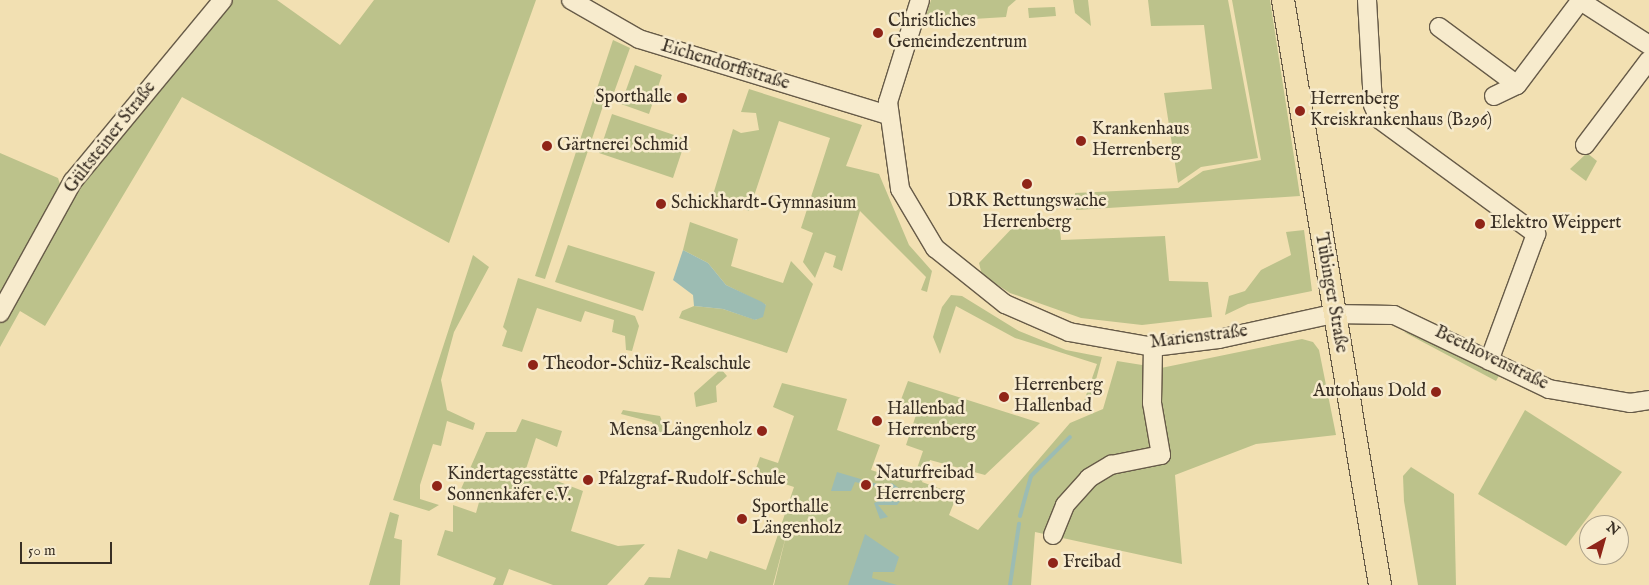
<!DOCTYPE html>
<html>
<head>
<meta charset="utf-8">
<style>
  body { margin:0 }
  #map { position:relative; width:1649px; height:585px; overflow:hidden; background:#f2e0b2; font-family:"IM FELL English",serif }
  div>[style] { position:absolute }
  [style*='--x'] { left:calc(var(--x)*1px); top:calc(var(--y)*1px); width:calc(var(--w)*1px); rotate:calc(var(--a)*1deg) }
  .green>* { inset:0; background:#bcc28b }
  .water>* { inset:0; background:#9cbcb3 }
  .stream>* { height:4px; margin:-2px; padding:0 2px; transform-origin:2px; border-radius:2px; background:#9cbcb3 }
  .roads { filter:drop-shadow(1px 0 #675b48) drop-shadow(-1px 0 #675b48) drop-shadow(0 1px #675b48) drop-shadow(0 -1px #675b48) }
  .minor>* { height:18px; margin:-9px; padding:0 9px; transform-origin:9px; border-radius:9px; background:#f7ebcd }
  .major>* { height:22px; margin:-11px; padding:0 11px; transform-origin:11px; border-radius:11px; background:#f2e0b2 }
  .dots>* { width:14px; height:14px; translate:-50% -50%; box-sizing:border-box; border:2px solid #f7ebcd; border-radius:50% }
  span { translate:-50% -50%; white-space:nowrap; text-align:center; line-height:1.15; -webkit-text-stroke:5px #f7ebcd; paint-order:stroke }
  .poi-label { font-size:18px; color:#392f24 }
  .left { translate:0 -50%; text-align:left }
  .right { translate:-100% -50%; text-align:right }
  .street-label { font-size:18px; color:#392f24 }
  .north { position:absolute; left:1579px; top:515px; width:50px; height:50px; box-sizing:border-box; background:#f7ebcd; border:1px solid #aba089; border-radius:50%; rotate:38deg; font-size:14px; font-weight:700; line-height:20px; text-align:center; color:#392f24 }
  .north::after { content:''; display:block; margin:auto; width:18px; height:22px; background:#8f2418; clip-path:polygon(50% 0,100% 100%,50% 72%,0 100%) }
  .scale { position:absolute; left:20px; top:542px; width:92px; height:22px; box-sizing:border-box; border:2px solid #392f24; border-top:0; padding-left:6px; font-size:15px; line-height:18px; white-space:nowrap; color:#392f24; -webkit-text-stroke:4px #f7ebcd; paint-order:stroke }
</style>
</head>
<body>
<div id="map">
  <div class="green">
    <div style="clip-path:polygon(212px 0,277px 0,340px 45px,374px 0,536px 0,449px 243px,182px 97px,45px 326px,20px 311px,0 347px,0 153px,58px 178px,60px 184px)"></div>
    <div style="clip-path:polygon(931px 0,1016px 0,1008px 7px,1006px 17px,924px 22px)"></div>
    <div style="clip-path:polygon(1073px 0,1088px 0,1091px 26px,1075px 13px)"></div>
    <div style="clip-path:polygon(1148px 0,1228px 0,1258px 158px,1201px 167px,1178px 183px,1164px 93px,1212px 89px,1204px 25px,1151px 26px)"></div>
    <div style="clip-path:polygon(1232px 0,1270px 0,1300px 196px,1076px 210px,1075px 193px,1178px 188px,1203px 171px,1261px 160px)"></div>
    <div style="clip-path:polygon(1055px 7px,1056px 16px,1029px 18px,1028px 8px)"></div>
    <div style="clip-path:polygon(613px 40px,630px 48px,612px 98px,606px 97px,545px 279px,535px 276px)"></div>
    <div style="clip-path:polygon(635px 65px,662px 75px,649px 114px,621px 104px)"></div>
    <div style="clip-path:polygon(749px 89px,862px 125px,846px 166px,879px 174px,909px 245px,932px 271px,927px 292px,921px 290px,926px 277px,860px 211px,842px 271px,833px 267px,836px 256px,825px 252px,815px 278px,803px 262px,813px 233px,801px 228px,830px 138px,779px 121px,749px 211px,712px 198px,733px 129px,741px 133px,759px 130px,756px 113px,741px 112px)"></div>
    <div style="clip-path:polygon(612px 114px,686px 139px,673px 178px,599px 153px)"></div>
    <div style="clip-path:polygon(1587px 153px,1597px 161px,1586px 181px,1570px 169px)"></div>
    <div style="clip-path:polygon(1059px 220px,1061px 240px,1165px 236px,1169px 281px,1208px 282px,1212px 317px,1142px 325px,1081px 318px,1010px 293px,982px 275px,979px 263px,1017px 223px)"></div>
    <div style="clip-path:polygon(690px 222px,738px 239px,731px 266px,783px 283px,791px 261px,813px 284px,787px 353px,679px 318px,682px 311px,694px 306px,723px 309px,756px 320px,766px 305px,726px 285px,708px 263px,683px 250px)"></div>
    <div style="clip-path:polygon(1304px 230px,1312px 291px,1248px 304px,1225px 315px,1229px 296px,1245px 291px,1261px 270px,1291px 255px,1286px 232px)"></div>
    <div style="clip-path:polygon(568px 245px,655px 272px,643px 311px,555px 282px)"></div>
    <div style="clip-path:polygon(473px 255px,489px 267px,454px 332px,441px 380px,447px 410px,475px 423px,473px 430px,447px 421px,441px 446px,433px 444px,420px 485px,420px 499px,439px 505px,429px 511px,393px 500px)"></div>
    <div style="clip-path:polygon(518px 278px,635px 316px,639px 326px,632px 351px,626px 350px,625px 336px,612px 332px,614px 320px,585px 311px,581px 322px,537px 308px,522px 352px,502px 346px,507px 331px,503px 327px)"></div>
    <div style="clip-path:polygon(951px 295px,962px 296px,1019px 331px,1066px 350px,1102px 357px,1089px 406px,1083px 404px,1097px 364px,1015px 338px,956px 306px,940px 354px,933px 337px,942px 307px)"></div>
    <div style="clip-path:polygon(1404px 332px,1420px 335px,1500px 374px,1496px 381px)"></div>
    <div style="clip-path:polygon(1302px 339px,1313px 342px,1319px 350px,1336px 435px,1256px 444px,1175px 475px,1182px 564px,1035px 532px,1031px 585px,774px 585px,787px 532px,773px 585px,644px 585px,649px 577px,670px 578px,678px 549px,707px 559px,710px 551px,766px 570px,794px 487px,754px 474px,760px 457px,778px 463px,794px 416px,773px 407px,782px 383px,847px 399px,837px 430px,880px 445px,871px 470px,912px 483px,923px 451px,906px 445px,917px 412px,899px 405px,908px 381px,1040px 423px,985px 475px,930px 460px,922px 482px,957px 495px,949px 515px,978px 530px,1070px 423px,1103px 409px,1117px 361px,1161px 368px)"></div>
    <div style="clip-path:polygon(721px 369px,727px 376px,716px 386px,717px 402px,696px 407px,694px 393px)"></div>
    <div style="clip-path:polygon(623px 410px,660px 416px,668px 435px,657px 433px,652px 422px,621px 414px)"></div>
    <div style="clip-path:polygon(1525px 410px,1622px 472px,1566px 546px,1478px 494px)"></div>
    <div style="clip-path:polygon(522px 419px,562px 431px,557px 447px,536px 438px,526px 469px,583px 491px,571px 531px,618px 546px,645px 544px,607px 585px,553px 585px,509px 569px,503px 585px,493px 585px,496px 578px,437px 555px,445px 530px,453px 532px,453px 505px,476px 513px,481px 495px,461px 489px,486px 432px,516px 432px)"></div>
    <div style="clip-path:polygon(1411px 467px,1454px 494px,1456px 585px,1418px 585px,1404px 501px,1403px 476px)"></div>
    <div style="clip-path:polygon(390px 512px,399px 515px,394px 538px,402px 540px,400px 585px,369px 585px)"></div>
  </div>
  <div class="water">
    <div style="clip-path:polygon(683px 250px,708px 263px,726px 285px,762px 302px,766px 305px,763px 317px,755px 320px,723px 309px,694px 306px,693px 295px,673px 280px)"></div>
    <div style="clip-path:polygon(837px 472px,884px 486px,892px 483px,907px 494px,897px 505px,878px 505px,888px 517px,880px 519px,874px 503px,883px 499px,897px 502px,902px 494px,895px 488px,890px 490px,855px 482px,851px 491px,831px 491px)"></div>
    <div style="clip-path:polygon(865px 534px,899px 557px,894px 572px,873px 572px,872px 578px,897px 585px,848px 585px)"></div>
  </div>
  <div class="stream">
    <div style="--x:1020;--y:516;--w:41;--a:-74.6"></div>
    <div style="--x:1031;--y:476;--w:55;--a:-45"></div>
    <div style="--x:1010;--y:585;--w:62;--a:-81.6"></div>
  </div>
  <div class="roads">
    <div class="minor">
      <div style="--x:571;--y:0;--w:78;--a:29.8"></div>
      <div style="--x:639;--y:39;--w:259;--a:17"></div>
      <div style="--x:920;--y:0;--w:107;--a:107.4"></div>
      <div style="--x:888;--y:102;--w:88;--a:82.1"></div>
      <div style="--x:900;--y:189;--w:69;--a:59.3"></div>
      <div style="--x:935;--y:248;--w:90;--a:38.7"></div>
      <div style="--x:1005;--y:304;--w:70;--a:23.6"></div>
      <div style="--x:1069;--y:332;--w:85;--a:10.1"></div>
      <div style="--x:1153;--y:347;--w:66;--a:-6.9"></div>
      <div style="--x:1219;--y:339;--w:117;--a:-12.4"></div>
      <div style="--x:1333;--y:314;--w:61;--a:0.9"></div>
      <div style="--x:1394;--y:315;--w:172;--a:25.5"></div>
      <div style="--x:1549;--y:389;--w:82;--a:9.8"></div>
      <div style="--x:1630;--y:403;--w:19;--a:-9"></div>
      <div style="--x:1367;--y:0;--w:105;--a:86.7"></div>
      <div style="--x:1373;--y:105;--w:15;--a:67"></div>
      <div style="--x:1379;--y:119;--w:195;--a:36.2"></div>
      <div style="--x:1536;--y:234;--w:135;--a:110.3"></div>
      <div style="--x:1579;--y:0;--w:83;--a:32.7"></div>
      <div style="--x:1439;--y:27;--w:97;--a:36.6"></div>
      <div style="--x:1517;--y:85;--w:105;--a:-53.1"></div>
      <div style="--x:1494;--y:96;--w:25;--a:-26"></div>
      <div style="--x:1585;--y:145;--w:106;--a:-53"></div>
      <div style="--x:0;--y:313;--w:151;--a:-61.1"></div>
      <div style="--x:73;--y:181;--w:235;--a:-50.4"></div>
      <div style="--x:1053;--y:535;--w:32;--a:-68"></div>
      <div style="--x:1065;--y:505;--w:36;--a:-48"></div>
      <div style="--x:1089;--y:478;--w:26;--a:-31"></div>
      <div style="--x:1111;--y:465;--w:51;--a:-11.3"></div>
      <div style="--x:1161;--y:455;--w:53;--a:-99.8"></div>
      <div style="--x:1152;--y:403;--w:56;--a:-89"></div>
    </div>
    <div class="major">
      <div style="--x:1283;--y:0;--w:593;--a:80.59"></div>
    </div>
  </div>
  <div class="dots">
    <div style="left:878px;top:33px;background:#8f2418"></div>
    <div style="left:682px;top:98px;background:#8f2418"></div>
    <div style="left:1300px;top:111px;background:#8f2418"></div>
    <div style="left:1081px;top:141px;background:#8f2418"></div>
    <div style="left:547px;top:146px;background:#8f2418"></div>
    <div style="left:1027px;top:184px;background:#8f2418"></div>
    <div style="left:661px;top:204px;background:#8f2418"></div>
    <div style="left:1480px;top:224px;background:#8f2418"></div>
    <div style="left:533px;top:365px;background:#8f2418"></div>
    <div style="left:1436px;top:392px;background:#8f2418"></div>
    <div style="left:1004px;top:397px;background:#8f2418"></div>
    <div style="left:877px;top:421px;background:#8f2418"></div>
    <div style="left:762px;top:431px;background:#8f2418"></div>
    <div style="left:588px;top:480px;background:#8f2418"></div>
    <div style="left:866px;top:485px;background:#8f2418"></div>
    <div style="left:437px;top:486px;background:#8f2418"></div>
    <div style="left:742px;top:519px;background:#8f2418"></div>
    <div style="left:1053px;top:563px;background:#8f2418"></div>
  </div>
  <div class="poi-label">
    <span class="left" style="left:888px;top:33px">Christliches<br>Gemeindezentrum</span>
    <span class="right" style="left:672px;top:98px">Sporthalle</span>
    <span class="left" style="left:1310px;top:111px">Herrenberg<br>Kreiskrankenhaus (B296)</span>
    <span class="left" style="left:1092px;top:141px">Krankenhaus<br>Herrenberg</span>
    <span class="left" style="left:557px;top:146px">Gärtnerei Schmid</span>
    <span style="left:1027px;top:213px">DRK Rettungswache<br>Herrenberg</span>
    <span class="left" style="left:671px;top:204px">Schickhardt-Gymnasium</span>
    <span class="left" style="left:1490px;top:224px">Elektro Weippert</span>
    <span class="left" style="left:543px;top:365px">Theodor-Schüz-Realschule</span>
    <span class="left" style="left:1014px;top:397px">Herrenberg<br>Hallenbad</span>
    <span class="right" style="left:1426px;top:392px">Autohaus Dold</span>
    <span class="left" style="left:887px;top:421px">Hallenbad<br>Herrenberg</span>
    <span class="right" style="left:752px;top:431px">Mensa Längenholz</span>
    <span class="left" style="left:876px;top:485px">Naturfreibad<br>Herrenberg</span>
    <span class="left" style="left:447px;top:486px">Kindertagesstätte<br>Sonnenkäfer e.V.</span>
    <span class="left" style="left:598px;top:480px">Pfalzgraf-Rudolf-Schule</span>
    <span class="left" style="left:752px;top:519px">Sporthalle<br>Längenholz</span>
    <span class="left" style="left:1063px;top:563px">Freibad</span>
  </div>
  <div class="street-label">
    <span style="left:725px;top:66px;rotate:17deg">Eichendorffstraße</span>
    <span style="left:111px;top:138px;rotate:-52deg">Gültsteiner Straße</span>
    <span style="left:1330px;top:293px;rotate:80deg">Tübinger Straße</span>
    <span style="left:1199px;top:338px;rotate:-7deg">Marienstraße</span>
    <span style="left:1491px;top:359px;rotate:26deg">Beethovenstraße</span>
  </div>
  <div class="north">N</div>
  <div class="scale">50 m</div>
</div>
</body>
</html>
